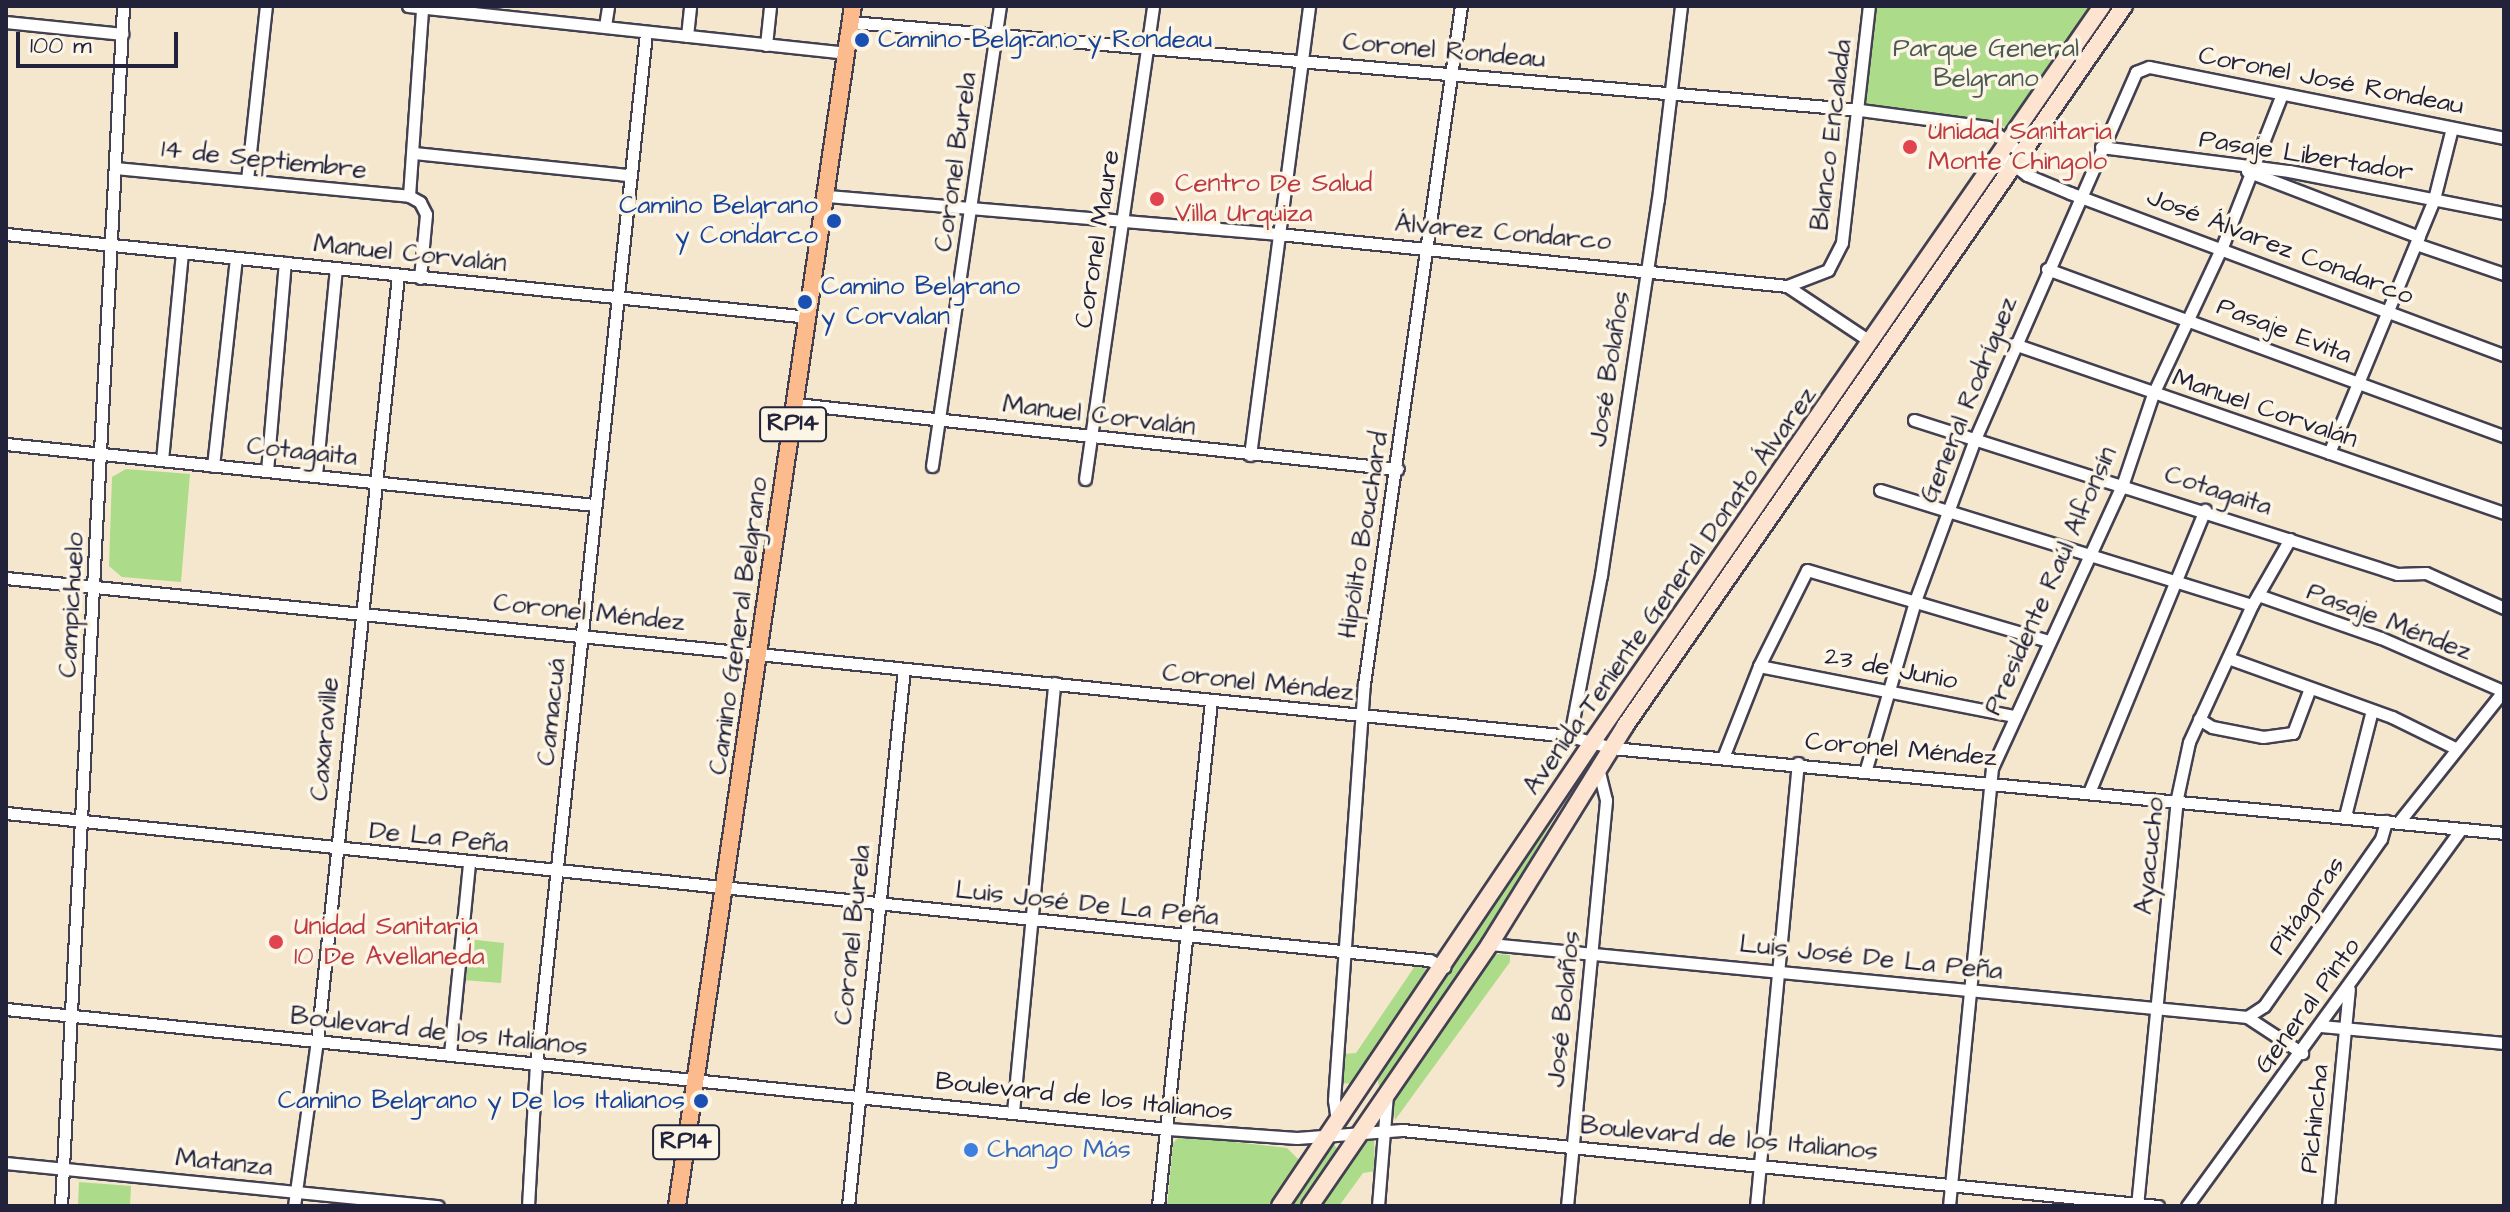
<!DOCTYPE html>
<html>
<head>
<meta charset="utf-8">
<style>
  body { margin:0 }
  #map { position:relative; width:2510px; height:1212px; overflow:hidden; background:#f5e7cd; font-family:"Architects Daughter",sans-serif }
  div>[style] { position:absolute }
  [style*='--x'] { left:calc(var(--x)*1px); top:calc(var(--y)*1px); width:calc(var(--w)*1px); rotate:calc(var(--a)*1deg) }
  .green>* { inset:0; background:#acdb89 }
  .roads { filter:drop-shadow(2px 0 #424051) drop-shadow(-2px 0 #424051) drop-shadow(0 2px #424051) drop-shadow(0 -2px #424051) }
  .street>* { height:11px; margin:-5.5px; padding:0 5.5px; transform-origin:5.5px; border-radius:5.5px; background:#fff }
  .secondary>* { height:16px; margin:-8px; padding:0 8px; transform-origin:8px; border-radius:8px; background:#fde4d1 }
  .primary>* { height:16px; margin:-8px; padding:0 8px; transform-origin:8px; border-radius:8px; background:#fbbb8d }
  .dots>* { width:22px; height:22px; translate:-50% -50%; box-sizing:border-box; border:4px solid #fcf5e5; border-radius:50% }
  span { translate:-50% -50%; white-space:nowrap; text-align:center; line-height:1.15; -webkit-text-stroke:7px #fcf5e5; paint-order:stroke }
  .shield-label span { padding:2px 6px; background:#fcf5e5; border:2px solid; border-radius:6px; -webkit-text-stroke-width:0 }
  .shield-label { font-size:24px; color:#22223b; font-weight:700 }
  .transit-label { font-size:26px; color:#164399 }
  .left { translate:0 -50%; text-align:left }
  .right { translate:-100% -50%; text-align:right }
  .park-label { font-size:26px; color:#4b5a52 }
  .street-label { font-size:26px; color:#22223b }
  .health-label { font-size:26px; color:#be3a42 }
  .shop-label { font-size:26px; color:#366cbe }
  .frame { position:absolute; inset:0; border:8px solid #22223b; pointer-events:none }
  .scale { position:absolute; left:16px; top:32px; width:162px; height:36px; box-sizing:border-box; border:4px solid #22223b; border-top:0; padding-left:10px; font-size:24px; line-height:28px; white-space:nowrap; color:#22223b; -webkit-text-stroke:6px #fcf5e5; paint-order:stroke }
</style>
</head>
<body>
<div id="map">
  <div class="green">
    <div style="clip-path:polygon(1874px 6px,2097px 6px,2013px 128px,1865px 104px)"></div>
    <div style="clip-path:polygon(126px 469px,190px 474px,181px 582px,122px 577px,109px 566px,112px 477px)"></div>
    <div style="clip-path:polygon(1588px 761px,1483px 939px,1386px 1083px,1379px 1086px,1377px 1076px)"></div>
    <div style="clip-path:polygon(467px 939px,504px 943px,501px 983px,463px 980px)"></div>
    <div style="clip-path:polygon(1497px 954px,1510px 955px,1510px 962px,1395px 1120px,1393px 1098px,1486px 960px)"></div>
    <div style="clip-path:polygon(1415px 966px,1424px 966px,1429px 975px,1354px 1084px,1342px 1083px,1344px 1054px,1356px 1053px)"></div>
    <div style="clip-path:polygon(1180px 1136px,1287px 1148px,1299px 1160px,1268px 1206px,1167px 1206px,1173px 1143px)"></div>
    <div style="clip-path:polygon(1374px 1138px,1375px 1171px,1363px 1173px,1339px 1206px,1318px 1206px,1362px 1142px)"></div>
    <div style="clip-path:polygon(1332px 1142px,1339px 1151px,1302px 1206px,1288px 1206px)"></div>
    <div style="clip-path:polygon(79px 1182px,131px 1186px,130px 1206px,78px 1206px)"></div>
  </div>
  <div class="roads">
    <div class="street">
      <div style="--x:408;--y:6;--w:442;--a:6.1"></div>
      <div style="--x:6;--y:22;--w:117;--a:5.9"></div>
      <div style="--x:851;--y:22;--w:1013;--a:4.98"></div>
      <div style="--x:1860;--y:110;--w:129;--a:7.6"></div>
      <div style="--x:1988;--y:127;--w:44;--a:37.6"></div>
      <div style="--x:605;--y:26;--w:20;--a:-81"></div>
      <div style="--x:687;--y:36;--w:30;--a:-84"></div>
      <div style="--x:766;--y:45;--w:39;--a:-84"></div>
      <div style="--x:2101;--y:147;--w:190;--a:7.3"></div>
      <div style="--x:2289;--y:171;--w:219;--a:11.1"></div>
      <div style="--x:414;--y:153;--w:215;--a:5.9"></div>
      <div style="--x:2000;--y:154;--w:34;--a:38"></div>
      <div style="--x:2027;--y:175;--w:47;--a:22.7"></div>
      <div style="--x:2070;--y:193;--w:463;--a:20.5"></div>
      <div style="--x:115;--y:168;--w:295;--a:5.4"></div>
      <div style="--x:2247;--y:171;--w:184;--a:21"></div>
      <div style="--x:247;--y:180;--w:175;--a:-83.8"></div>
      <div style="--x:827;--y:196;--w:454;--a:4.8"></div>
      <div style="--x:1279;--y:234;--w:511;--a:5.84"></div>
      <div style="--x:1787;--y:286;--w:101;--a:33.7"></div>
      <div style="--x:6;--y:234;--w:807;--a:5.9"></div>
      <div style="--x:2416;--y:244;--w:93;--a:18.8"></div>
      <div style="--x:2047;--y:269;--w:487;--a:20.1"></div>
      <div style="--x:420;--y:278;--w:64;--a:-84.6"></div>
      <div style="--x:426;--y:214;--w:13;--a:-117"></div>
      <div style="--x:420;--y:202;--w:13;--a:-151"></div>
      <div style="--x:409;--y:196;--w:188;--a:-86"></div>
      <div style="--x:1787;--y:286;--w:44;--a:-21.3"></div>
      <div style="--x:1828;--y:270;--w:31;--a:-63"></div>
      <div style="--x:1842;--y:242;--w:238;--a:-83.5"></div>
      <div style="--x:2014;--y:344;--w:518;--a:19.03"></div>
      <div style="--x:796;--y:404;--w:605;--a:6.17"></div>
      <div style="--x:1914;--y:420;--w:507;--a:17.68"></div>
      <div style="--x:2397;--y:574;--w:29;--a:-2"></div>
      <div style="--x:2426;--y:573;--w:85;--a:24.2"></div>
      <div style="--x:6;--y:444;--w:591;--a:5.92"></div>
      <div style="--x:2329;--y:453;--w:275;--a:-67.5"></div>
      <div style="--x:2434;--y:199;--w:73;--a:-75.8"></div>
      <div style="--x:1250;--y:455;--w:453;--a:-82.5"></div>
      <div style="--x:162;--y:460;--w:208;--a:-84.5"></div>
      <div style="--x:213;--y:466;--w:209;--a:-83.7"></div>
      <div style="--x:932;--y:466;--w:465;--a:-81.6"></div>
      <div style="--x:267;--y:471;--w:209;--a:-85.1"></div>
      <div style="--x:316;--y:475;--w:208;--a:-84.5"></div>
      <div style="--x:1085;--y:479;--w:478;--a:-81.8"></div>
      <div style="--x:1880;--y:490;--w:389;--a:17.2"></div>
      <div style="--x:6;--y:578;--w:1572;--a:5.77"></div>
      <div style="--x:1570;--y:736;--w:44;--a:15.9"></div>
      <div style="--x:1612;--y:748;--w:896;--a:5.44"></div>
      <div style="--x:2258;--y:595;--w:130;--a:19.3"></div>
      <div style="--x:2381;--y:638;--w:133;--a:23.5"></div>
      <div style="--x:2228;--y:658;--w:174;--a:19.8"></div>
      <div style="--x:2392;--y:717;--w:70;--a:26.2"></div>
      <div style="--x:1759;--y:666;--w:259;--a:11.1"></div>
      <div style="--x:2199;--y:719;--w:15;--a:32"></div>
      <div style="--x:2212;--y:727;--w:52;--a:11.1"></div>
      <div style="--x:2263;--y:737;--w:30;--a:-8"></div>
      <div style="--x:2293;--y:733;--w:48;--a:-69.3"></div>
      <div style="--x:1570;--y:736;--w:164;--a:-79.1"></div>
      <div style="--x:1601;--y:575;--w:380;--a:-81.4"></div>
      <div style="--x:1658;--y:199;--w:194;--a:-83.2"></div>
      <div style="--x:1724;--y:755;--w:96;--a:-68.5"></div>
      <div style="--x:1759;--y:666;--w:107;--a:-63.4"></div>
      <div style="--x:1807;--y:570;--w:252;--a:16.4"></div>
      <div style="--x:1866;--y:769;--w:175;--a:-73.7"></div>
      <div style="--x:1915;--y:601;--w:173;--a:-69.7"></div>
      <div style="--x:1975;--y:439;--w:401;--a:-66.3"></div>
      <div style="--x:2136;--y:72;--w:14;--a:-21"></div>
      <div style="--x:2149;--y:67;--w:362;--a:11.3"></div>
      <div style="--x:2090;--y:790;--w:303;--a:-67.7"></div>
      <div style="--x:6;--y:813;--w:1431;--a:5.9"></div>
      <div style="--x:1429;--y:960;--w:17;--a:25"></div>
      <div style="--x:2345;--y:816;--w:109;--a:-75.7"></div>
      <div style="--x:2398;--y:823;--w:170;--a:-51.4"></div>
      <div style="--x:1490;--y:944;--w:761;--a:5.51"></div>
      <div style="--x:2247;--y:1017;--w:20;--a:-33"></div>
      <div style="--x:2264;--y:1006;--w:204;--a:-55"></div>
      <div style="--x:2381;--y:839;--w:19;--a:-74"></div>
      <div style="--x:6;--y:1009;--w:1168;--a:5.9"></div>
      <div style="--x:1168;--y:1129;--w:129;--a:4"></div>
      <div style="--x:1297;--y:1138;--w:105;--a:-4.4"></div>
      <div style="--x:1402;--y:1130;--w:760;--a:5.74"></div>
      <div style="--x:2247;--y:1017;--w:66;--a:33.2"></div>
      <div style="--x:2321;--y:1026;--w:184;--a:5.3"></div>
      <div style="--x:450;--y:1054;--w:192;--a:-84.3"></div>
      <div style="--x:1013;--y:1112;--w:431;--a:-84.5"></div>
      <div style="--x:1337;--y:1121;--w:21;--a:-98"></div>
      <div style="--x:1334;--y:1100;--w:417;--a:-85.9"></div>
      <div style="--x:1364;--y:684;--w:685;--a:-81.86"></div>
      <div style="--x:6;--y:1163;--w:434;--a:5.7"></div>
      <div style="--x:61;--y:1206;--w:1202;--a:-87.04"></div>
      <div style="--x:294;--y:1206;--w:167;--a:-82.1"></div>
      <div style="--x:317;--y:1041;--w:770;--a:-83.96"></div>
      <div style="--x:528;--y:1206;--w:142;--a:-86.8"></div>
      <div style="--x:536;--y:1064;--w:1037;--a:-83.91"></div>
      <div style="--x:848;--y:1206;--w:540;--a:-84.05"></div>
      <div style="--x:1158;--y:1206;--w:508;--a:-84.01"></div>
      <div style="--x:1378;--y:1206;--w:111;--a:-85.4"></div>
      <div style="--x:1567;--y:1206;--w:408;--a:-84.5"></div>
      <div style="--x:1606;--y:800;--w:32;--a:-104"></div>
      <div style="--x:1756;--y:1206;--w:445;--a:-84.6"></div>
      <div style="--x:1949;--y:1206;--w:440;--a:-84.4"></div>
      <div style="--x:1992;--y:768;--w:314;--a:-65.3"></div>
      <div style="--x:2123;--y:483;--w:94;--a:-71.4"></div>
      <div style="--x:2153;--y:394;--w:162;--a:-64.9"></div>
      <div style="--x:2222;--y:247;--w:164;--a:-68.6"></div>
      <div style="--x:2137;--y:1206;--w:410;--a:-84.4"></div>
      <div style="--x:2177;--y:798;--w:57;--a:-77.9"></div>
      <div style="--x:2189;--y:742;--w:151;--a:-65.3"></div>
      <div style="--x:2252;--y:605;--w:76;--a:-60.1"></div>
      <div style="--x:2187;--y:1206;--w:466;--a:-54"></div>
      <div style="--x:2328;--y:1206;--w:218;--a:-84.5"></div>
    </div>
    <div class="secondary">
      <div style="--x:1280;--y:1206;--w:557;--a:-56.05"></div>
      <div style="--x:1591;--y:744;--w:898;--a:-55.3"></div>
      <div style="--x:1310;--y:1206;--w:318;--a:-55.5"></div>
      <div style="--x:1490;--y:944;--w:256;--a:-58.2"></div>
      <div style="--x:1625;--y:726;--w:876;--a:-55.28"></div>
    </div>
    <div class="primary">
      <div style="--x:677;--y:1206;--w:1213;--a:-81.66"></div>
    </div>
  </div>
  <div class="dots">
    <div style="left:862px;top:40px;background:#1a4fb4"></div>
    <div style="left:1910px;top:147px;background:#e0444e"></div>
    <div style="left:1157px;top:199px;background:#e0444e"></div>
    <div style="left:834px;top:221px;background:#1a4fb4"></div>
    <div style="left:805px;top:302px;background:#1a4fb4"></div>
    <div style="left:276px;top:942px;background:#e0444e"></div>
    <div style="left:701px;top:1101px;background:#1a4fb4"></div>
    <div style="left:971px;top:1150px;background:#3f7fe0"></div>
  </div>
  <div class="shield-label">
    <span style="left:793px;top:424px">RP14</span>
    <span style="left:686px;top:1142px">RP14</span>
  </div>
  <div class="transit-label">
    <span class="left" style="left:878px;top:40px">Camino Belgrano y Rondeau</span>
    <span class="right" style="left:818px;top:221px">Camino Belgrano<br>y Condarco</span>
    <span class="left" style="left:821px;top:302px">Camino Belgrano<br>y Corvalan</span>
    <span class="right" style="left:685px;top:1101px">Camino Belgrano y De los Italianos</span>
  </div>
  <div class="park-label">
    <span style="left:1986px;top:64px">Parque General<br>Belgrano</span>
  </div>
  <div class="street-label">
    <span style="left:1444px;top:51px;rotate:5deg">Coronel Rondeau</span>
    <span style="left:2331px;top:81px;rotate:11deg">Coronel José Rondeau</span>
    <span style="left:1832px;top:135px;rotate:-83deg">Blanco Encalada</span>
    <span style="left:2306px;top:156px;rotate:9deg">Pasaje Libertador</span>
    <span style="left:264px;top:160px;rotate:6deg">14 de Septiembre</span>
    <span style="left:956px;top:162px;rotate:-82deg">Coronel Burela</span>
    <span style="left:1503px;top:233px;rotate:5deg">Álvarez Condarco</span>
    <span style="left:1098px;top:239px;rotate:-81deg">Coronel Maure</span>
    <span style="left:2280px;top:247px;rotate:21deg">José Álvarez Condarco</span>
    <span style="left:410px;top:254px;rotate:6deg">Manuel Corvalán</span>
    <span style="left:2284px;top:331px;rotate:21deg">Pasaje Evita</span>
    <span style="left:1610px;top:369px;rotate:-81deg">José Bolaños</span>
    <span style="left:1969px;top:400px;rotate:-68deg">General Rodríguez</span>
    <span style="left:2265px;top:409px;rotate:19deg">Manuel Corvalán</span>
    <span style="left:1099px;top:416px;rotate:7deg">Manuel Corvalán</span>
    <span style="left:302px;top:452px;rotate:6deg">Cotagaita</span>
    <span style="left:2218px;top:491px;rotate:18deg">Cotagaita</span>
    <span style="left:1364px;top:535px;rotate:-81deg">Hipólito Bouchard</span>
    <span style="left:2051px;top:581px;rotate:-66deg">Presidente Raúl Alfonsín</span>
    <span style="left:1670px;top:591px;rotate:-55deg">Avenida Teniente General Donato Álvarez</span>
    <span style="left:72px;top:605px;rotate:-87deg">Campichuelo</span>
    <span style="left:589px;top:613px;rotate:6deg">Coronel Méndez</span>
    <span style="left:2389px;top:622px;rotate:21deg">Pasaje Méndez</span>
    <span style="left:739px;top:626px;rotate:-82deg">Camino General Belgrano</span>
    <span style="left:1891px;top:669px;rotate:11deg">23 de Junio</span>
    <span style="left:1258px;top:683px;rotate:6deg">Coronel Méndez</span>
    <span style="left:552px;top:712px;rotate:-84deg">Camacuá</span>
    <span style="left:325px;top:739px;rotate:-85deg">Caxaraville</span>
    <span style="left:1901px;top:750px;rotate:5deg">Coronel Méndez</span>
    <span style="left:439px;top:838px;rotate:6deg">De La Peña</span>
    <span style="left:2150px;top:856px;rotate:-84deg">Ayacucho</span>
    <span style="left:1087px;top:904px;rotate:6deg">Luis José De La Peña</span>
    <span style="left:2307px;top:906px;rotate:-55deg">Pitágoras</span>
    <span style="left:853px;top:935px;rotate:-84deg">Coronel Burela</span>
    <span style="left:1871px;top:958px;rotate:6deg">Luis José De La Peña</span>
    <span style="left:2308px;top:1006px;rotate:-54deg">General Pinto</span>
    <span style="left:1564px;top:1009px;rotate:-84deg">José Bolaños</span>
    <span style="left:439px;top:1032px;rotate:6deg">Boulevard de los Italianos</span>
    <span style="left:1084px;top:1097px;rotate:6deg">Boulevard de los Italianos</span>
    <span style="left:2315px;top:1119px;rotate:-84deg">Pichincha</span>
    <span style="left:1729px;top:1139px;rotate:5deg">Boulevard de los Italianos</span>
    <span style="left:224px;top:1163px;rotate:6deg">Matanza</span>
  </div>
  <div class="health-label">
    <span class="left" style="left:1928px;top:147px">Unidad Sanitaria<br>Monte Chingolo</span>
    <span class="left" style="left:1175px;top:199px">Centro De Salud<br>Villa Urquiza</span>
    <span class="left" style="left:294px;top:942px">Unidad Sanitaria<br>10 De Avellaneda</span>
  </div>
  <div class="shop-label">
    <span class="left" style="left:987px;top:1150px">Chango Más</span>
  </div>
  <div class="frame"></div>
  <div class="scale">100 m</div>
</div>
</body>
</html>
